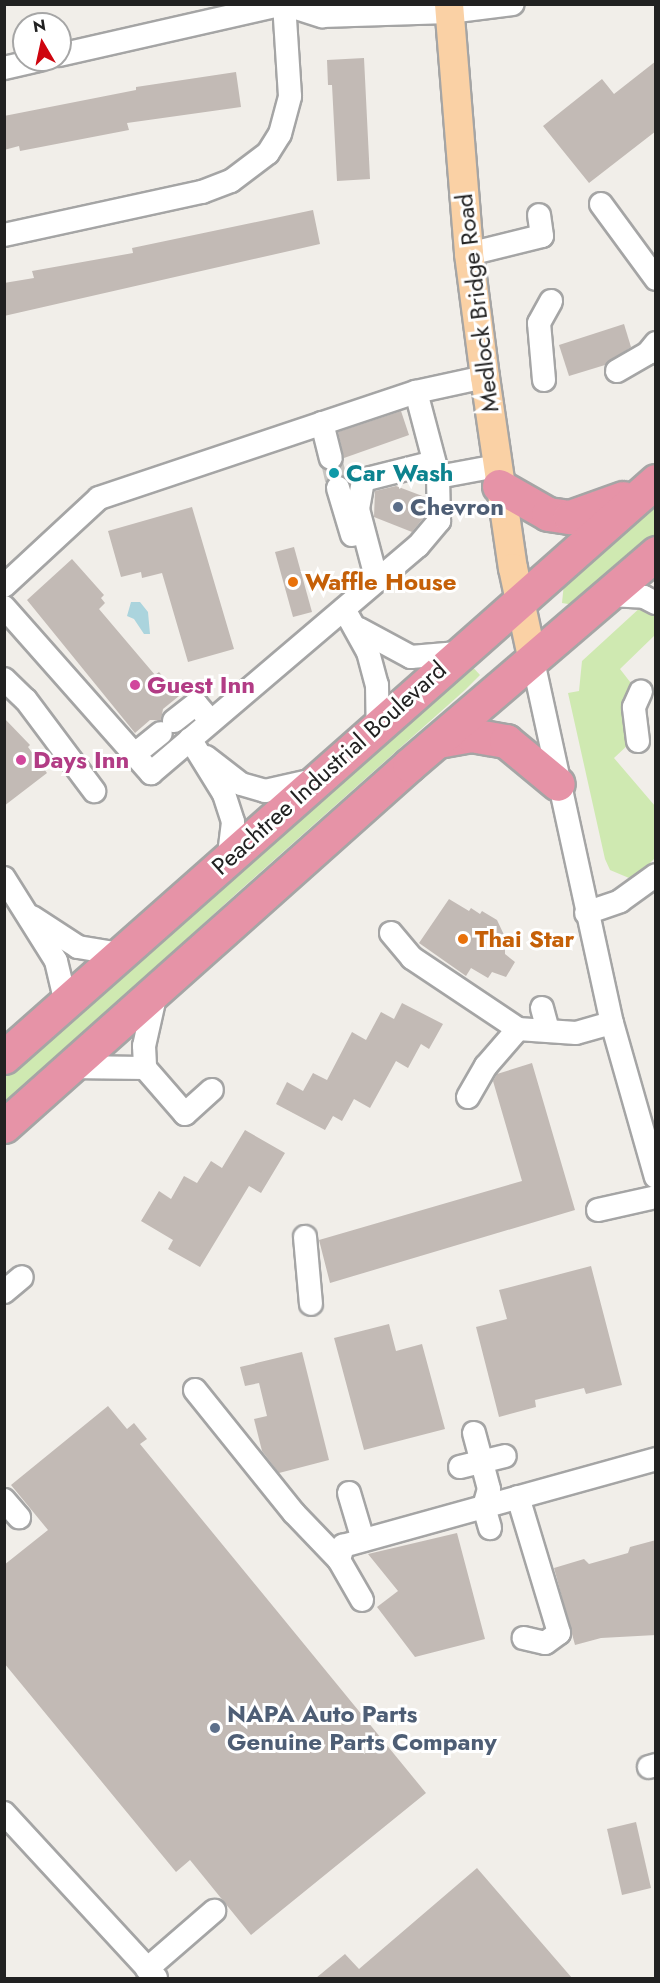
<!DOCTYPE html>
<html>
<head>
<meta charset="utf-8">
<style>
  body { margin:0 }
  #map { position:relative; width:660px; height:1983px; overflow:hidden; background:#f1eee9; font-family:Jost,sans-serif }
  div>[style] { position:absolute }
  [style*='--x'] { left:calc(var(--x)*1px); top:calc(var(--y)*1px); width:calc(var(--w)*1px); rotate:calc(var(--a)*1deg) }
  .grass>* { inset:0; background:#cfe9b1 }
  .water>* { inset:0; background:#abd4dd }
  .building>* { inset:0; background:#c2bab5 }
  .minor-tunnel>* { height:22px; margin-top:-11px; transform-origin:0; background:repeating-linear-gradient(90deg,#c7c5c1 0 22px,transparent 0 33px) }
  .roads { filter:drop-shadow(2px 0 #a5a5a5) drop-shadow(-2px 0 #a5a5a5) drop-shadow(0 2px #a5a5a5) drop-shadow(0 -2px #a5a5a5) }
  .minor>* { height:22px; margin:-11px; padding:0 11px; transform-origin:11px; border-radius:11px; background:#fff }
  .major>* { height:28px; margin:-14px; padding:0 14px; transform-origin:14px; border-radius:14px; background:#fad1a5 }
  .highway>* { height:33px; margin:-16.5px; padding:0 16.5px; transform-origin:16.5px; border-radius:16.5px; background:#e693a7 }
  .dots>* { width:16px; height:16px; translate:-50% -50%; box-sizing:border-box; border:3px solid #fff; border-radius:50% }
  span { translate:-50% -50%; white-space:nowrap; text-align:center; line-height:1.15; -webkit-text-stroke:6px #fff; paint-order:stroke }
  .street-label { font-size:24px; color:#212121 }
  .culture-label { font-size:24px; color:#0d838f; font-weight:700 }
  .left { translate:0 -50%; text-align:left }
  .service-label { font-size:24px; color:#4e5e75; font-weight:700 }
  .food-label { font-size:24px; color:#c56008; font-weight:700 }
  .hotel-label { font-size:24px; color:#b23c85; font-weight:700 }
  .frame { position:absolute; inset:0; border:6px solid #212121; pointer-events:none }
  .north { position:absolute; left:12px; top:12px; width:60px; height:60px; box-sizing:border-box; background:#fff; border:2px solid #a6a6a6; border-radius:50%; rotate:351deg; font-size:16px; font-weight:700; line-height:24px; text-align:center; color:#212121 }
  .north::after { content:''; display:block; margin:auto; width:21px; height:27px; background:#ce050f; clip-path:polygon(50% 0,100% 100%,50% 72%,0 100%) }
</style>
</head>
<body>
<div id="map">
  <div class="grass">
    <div style="clip-path:polygon(655px 501px,655px 537px,585px 597px,574px 605px,562px 603px,564px 583px)"></div>
    <div style="clip-path:polygon(642px 606px,655px 608px,655px 635px,620px 669px,634px 687px,630px 743px,614px 758px,655px 806px,655px 858px,638px 875px,629px 878px,610px 870px,605px 859px,568px 693px,579px 691px,582px 661px)"></div>
    <div style="clip-path:polygon(469px 663px,480px 675px,465px 690px,238px 892px,191px 935px,151px 981px,5px 1111px,5px 1069px)"></div>
  </div>
  <div class="water">
    <div style="clip-path:polygon(131px 602px,140px 602px,148px 612px,150px 634px,144px 634px,134px 619px,127px 616px)"></div>
  </div>
  <div class="building">
    <div style="clip-path:polygon(364px 58px,370px 179px,337px 181px,332px 85px,328px 85px,327px 60px)"></div>
    <div style="clip-path:polygon(656px 61px,656px 131px,589px 183px,543px 126px,602px 79px,614px 94px)"></div>
    <div style="clip-path:polygon(236px 72px,241px 107px,127px 123px,129px 130px,20px 151px,19px 146px,4px 150px,4px 116px,136px 90px,136px 87px)"></div>
    <div style="clip-path:polygon(313px 210px,320px 244px,4px 316px,4px 283px,34px 278px,32px 271px,133px 253px,132px 248px)"></div>
    <div style="clip-path:polygon(624px 324px,631px 347px,605px 365px,569px 376px,559px 345px)"></div>
    <div style="clip-path:polygon(401px 411px,409px 435px,344px 458px,338px 432px)"></div>
    <div style="clip-path:polygon(396px 486px,425px 497px,425px 516px,412px 532px,374px 517px,375px 491px)"></div>
    <div style="clip-path:polygon(192px 507px,234px 649px,188px 662px,162px 573px,142px 578px,141px 572px,121px 577px,108px 531px)"></div>
    <div style="clip-path:polygon(294px 547px,312px 612px,293px 617px,275px 552px)"></div>
    <div style="clip-path:polygon(72px 559px,104px 595px,101px 598px,105px 603px,99px 609px,155px 675px,159px 672px,179px 696px,163px 709px,161px 720px,150px 720px,135px 733px,27px 600px)"></div>
    <div style="clip-path:polygon(4px 718px,30px 745px,28px 747px,47px 773px,4px 806px)"></div>
    <div style="clip-path:polygon(449px 899px,469px 911px,471px 908px,480px 914px,482px 911px,497px 920px,505px 937px,505px 954px,515px 962px,506px 977px,492px 972px,488px 978px,471px 968px,466px 976px,419px 943px)"></div>
    <div style="clip-path:polygon(402px 1003px,443px 1024px,429px 1049px,421px 1044px,408px 1068px,396px 1061px,370px 1108px,354px 1099px,342px 1121px,333px 1116px,325px 1130px,276px 1104px,287px 1082px,303px 1091px,313px 1073px,327px 1080px,352px 1032px,366px 1040px,381px 1012px,394px 1019px)"></div>
    <div style="clip-path:polygon(532px 1063px,575px 1210px,330px 1283px,319px 1240px,522px 1181px,493px 1081px,497px 1074px)"></div>
    <div style="clip-path:polygon(245px 1130px,285px 1153px,261px 1193px,249px 1186px,200px 1267px,168px 1249px,173px 1240px,141px 1221px,159px 1191px,171px 1199px,184px 1176px,197px 1183px,211px 1161px,222px 1168px)"></div>
    <div style="clip-path:polygon(591px 1266px,622px 1385px,586px 1394px,584px 1388px,535px 1400px,536px 1407px,499px 1417px,476px 1327px,507px 1319px,499px 1290px)"></div>
    <div style="clip-path:polygon(389px 1324px,396px 1351px,422px 1344px,445px 1429px,364px 1450px,334px 1338px)"></div>
    <div style="clip-path:polygon(302px 1352px,329px 1460px,279px 1473px,262px 1451px,254px 1419px,267px 1416px,259px 1383px,245px 1386px,240px 1367px)"></div>
    <div style="clip-path:polygon(108px 1406px,127px 1429px,134px 1423px,147px 1439px,140px 1444px,426px 1793px,251px 1935px,190px 1860px,176px 1872px,4px 1663px,4px 1565px,48px 1530px,11px 1485px)"></div>
    <div style="clip-path:polygon(457px 1533px,485px 1639px,415px 1657px,377px 1607px,398px 1591px,368px 1554px)"></div>
    <div style="clip-path:polygon(656px 1540px,656px 1635px,601px 1638px,575px 1645px,554px 1568px,584px 1559px,589px 1564px,628px 1553px,630px 1547px)"></div>
    <div style="clip-path:polygon(636px 1822px,651px 1888px,622px 1895px,607px 1829px)"></div>
    <div style="clip-path:polygon(477px 1868px,572px 1978px,316px 1978px,345px 1954px,359px 1969px)"></div>
  </div>
  <div class="minor-tunnel">
    <div style="--x:331;--y:458;--w:31;--a:77"></div>
  </div>
  <div class="roads">
    <div class="minor">
      <div style="--x:284;--y:4;--w:40;--a:18"></div>
      <div style="--x:322;--y:16;--w:127;--a:-1.8"></div>
      <div style="--x:449;--y:12;--w:64;--a:-7.1"></div>
      <div style="--x:4;--y:68;--w:36;--a:-13"></div>
      <div style="--x:601;--y:204;--w:93;--a:53.7"></div>
      <div style="--x:4;--y:235;--w:203;--a:-12.3"></div>
      <div style="--x:202;--y:192;--w:31;--a:-21"></div>
      <div style="--x:231;--y:181;--w:46;--a:-37.1"></div>
      <div style="--x:268;--y:153;--w:22;--a:-58"></div>
      <div style="--x:280;--y:134;--w:39;--a:-75"></div>
      <div style="--x:290;--y:96;--w:92;--a:-93.7"></div>
      <div style="--x:284;--y:4;--w:230;--a:167.2"></div>
      <div style="--x:469;--y:254;--w:75;--a:-13.9"></div>
      <div style="--x:542;--y:236;--w:21;--a:-98"></div>
      <div style="--x:617;--y:371;--w:36;--a:-30"></div>
      <div style="--x:648;--y:353;--w:13;--a:-51"></div>
      <div style="--x:544;--y:380;--w:57;--a:-95"></div>
      <div style="--x:539;--y:323;--w:25;--a:-61"></div>
      <div style="--x:416;--y:392;--w:86;--a:75.2"></div>
      <div style="--x:322;--y:423;--w:36;--a:76"></div>
      <div style="--x:338;--y:488;--w:49;--a:73.4"></div>
      <div style="--x:377;--y:581;--w:74;--a:-104.8"></div>
      <div style="--x:358;--y:509;--w:29;--a:-80"></div>
      <div style="--x:363;--y:480;--w:73;--a:-14.2"></div>
      <div style="--x:4;--y:586;--w:129;--a:-42.8"></div>
      <div style="--x:99;--y:498;--w:334;--a:-18.5"></div>
      <div style="--x:416;--y:392;--w:71;--a:-12.3"></div>
      <div style="--x:608;--y:595;--w:36;--a:3"></div>
      <div style="--x:644;--y:597;--w:13;--a:27"></div>
      <div style="--x:4;--y:607;--w:222;--a:48.5"></div>
      <div style="--x:151;--y:773;--w:350;--a:-40.4"></div>
      <div style="--x:418;--y:546;--w:33;--a:-50"></div>
      <div style="--x:439;--y:521;--w:44;--a:-91.3"></div>
      <div style="--x:438;--y:477;--w:60;--a:-10.6"></div>
      <div style="--x:344;--y:609;--w:49;--a:60.8"></div>
      <div style="--x:368;--y:652;--w:34;--a:75"></div>
      <div style="--x:377;--y:685;--w:39;--a:89"></div>
      <div style="--x:359;--y:629;--w:59;--a:28.3"></div>
      <div style="--x:411;--y:657;--w:47;--a:-4.9"></div>
      <div style="--x:533;--y:661;--w:371;--a:77.7"></div>
      <div style="--x:612;--y:1023;--w:160;--a:74.1"></div>
      <div style="--x:4;--y:679;--w:30;--a:44"></div>
      <div style="--x:26;--y:700;--w:114;--a:53.2"></div>
      <div style="--x:174;--y:721;--w:28;--a:-38"></div>
      <div style="--x:196;--y:704;--w:23;--a:49"></div>
      <div style="--x:190;--y:739;--w:65;--a:58.3"></div>
      <div style="--x:224;--y:794;--w:29;--a:72"></div>
      <div style="--x:233;--y:822;--w:35;--a:97"></div>
      <div style="--x:638;--y:741;--w:34;--a:-97"></div>
      <div style="--x:634;--y:707;--w:17;--a:-66"></div>
      <div style="--x:135;--y:754;--w:33;--a:-39"></div>
      <div style="--x:206;--y:757;--w:44;--a:37.6"></div>
      <div style="--x:241;--y:784;--w:25;--a:16"></div>
      <div style="--x:265;--y:791;--w:50;--a:-12.7"></div>
      <div style="--x:4;--y:878;--w:98;--a:57.9"></div>
      <div style="--x:56;--y:961;--w:43;--a:76.6"></div>
      <div style="--x:586;--y:913;--w:36;--a:-19"></div>
      <div style="--x:620;--y:901;--w:44;--a:-35.8"></div>
      <div style="--x:32;--y:917;--w:55;--a:33.1"></div>
      <div style="--x:78;--y:947;--w:43;--a:9.5"></div>
      <div style="--x:391;--y:933;--w:33;--a:50"></div>
      <div style="--x:412;--y:958;--w:128;--a:33.8"></div>
      <div style="--x:157;--y:988;--w:59;--a:102.6"></div>
      <div style="--x:144;--y:1046;--w:22;--a:87"></div>
      <div style="--x:145;--y:1068;--w:61;--a:49"></div>
      <div style="--x:185;--y:1114;--w:36;--a:-42"></div>
      <div style="--x:542;--y:1008;--w:23;--a:75"></div>
      <div style="--x:69;--y:1067;--w:76;--a:0.8"></div>
      <div style="--x:468;--y:1097;--w:36;--a:-60"></div>
      <div style="--x:486;--y:1066;--w:49;--a:-49.1"></div>
      <div style="--x:518;--y:1029;--w:58;--a:3.9"></div>
      <div style="--x:576;--y:1033;--w:37;--a:-16"></div>
      <div style="--x:598;--y:1210;--w:59;--a:-12.6"></div>
      <div style="--x:305;--y:1237;--w:67;--a:84.9"></div>
      <div style="--x:4;--y:1292;--w:23;--a:-40"></div>
      <div style="--x:195;--y:1390;--w:158;--a:51.2"></div>
      <div style="--x:294;--y:1513;--w:65;--a:46.2"></div>
      <div style="--x:474;--y:1433;--w:58;--a:75"></div>
      <div style="--x:489;--y:1489;--w:19;--a:106"></div>
      <div style="--x:484;--y:1507;--w:22;--a:74"></div>
      <div style="--x:460;--y:1467;--w:46;--a:-13.7"></div>
      <div style="--x:349;--y:1493;--w:49;--a:73.4"></div>
      <div style="--x:518;--y:1497;--w:142;--a:73.2"></div>
      <div style="--x:559;--y:1633;--w:17;--a:144"></div>
      <div style="--x:545;--y:1643;--w:22;--a:-167"></div>
      <div style="--x:4;--y:1500;--w:23;--a:49"></div>
      <div style="--x:362;--y:1600;--w:46;--a:-119.9"></div>
      <div style="--x:339;--y:1560;--w:15;--a:-74"></div>
      <div style="--x:343;--y:1546;--w:325;--a:-15.5"></div>
      <div style="--x:649;--y:1767;--w:7;--a:-16"></div>
      <div style="--x:4;--y:1813;--w:224;--a:47.3"></div>
      <div style="--x:147;--y:1969;--w:89;--a:-40.9"></div>
    </div>
    <div class="major">
      <div style="--x:449;--y:4;--w:251;--a:85.4"></div>
      <div style="--x:469;--y:254;--w:124;--a:82.6"></div>
      <div style="--x:485;--y:377;--w:193;--a:81.7"></div>
      <div style="--x:513;--y:568;--w:95;--a:77.9"></div>
    </div>
    <div class="highway">
      <div style="--x:499;--y:486;--w:56;--a:29.7"></div>
      <div style="--x:548;--y:514;--w:22;--a:8"></div>
      <div style="--x:570;--y:517;--w:56;--a:-19.7"></div>
      <div style="--x:438;--y:741;--w:34;--a:-10"></div>
      <div style="--x:471;--y:735;--w:36;--a:10"></div>
      <div style="--x:506;--y:741;--w:67;--a:39.6"></div>
      <div style="--x:4;--y:1057;--w:870;--a:-41.46"></div>
      <div style="--x:4;--y:1126;--w:543;--a:-41.71"></div>
      <div style="--x:409;--y:765;--w:326;--a:-40.6"></div>
    </div>
  </div>
  <div class="dots">
    <div style="left:334px;top:473px;background:#0f9aa8"></div>
    <div style="left:398px;top:507px;background:#5c6f8a"></div>
    <div style="left:293px;top:582px;background:#e8710a"></div>
    <div style="left:135px;top:685px;background:#d1479c"></div>
    <div style="left:21px;top:760px;background:#d1479c"></div>
    <div style="left:463px;top:939px;background:#e8710a"></div>
    <div style="left:215px;top:1728px;background:#5c6f8a"></div>
  </div>
  <div class="street-label">
    <span style="left:477px;top:303px;rotate:-97deg">Medlock Bridge Road</span>
    <span style="left:329px;top:768px;rotate:-42deg">Peachtree Industrial Boulevard</span>
  </div>
  <div class="culture-label">
    <span class="left" style="left:346px;top:473px">Car Wash</span>
  </div>
  <div class="service-label">
    <span class="left" style="left:410px;top:507px">Chevron</span>
    <span class="left" style="left:227px;top:1728px">NAPA Auto Parts<br>Genuine Parts Company</span>
  </div>
  <div class="food-label">
    <span class="left" style="left:305px;top:582px">Waffle House</span>
    <span class="left" style="left:475px;top:939px">Thai Star</span>
  </div>
  <div class="hotel-label">
    <span class="left" style="left:147px;top:685px">Guest Inn</span>
    <span class="left" style="left:33px;top:760px">Days Inn</span>
  </div>
  <div class="frame"></div>
  <div class="north">N</div>
</div>
</body>
</html>
